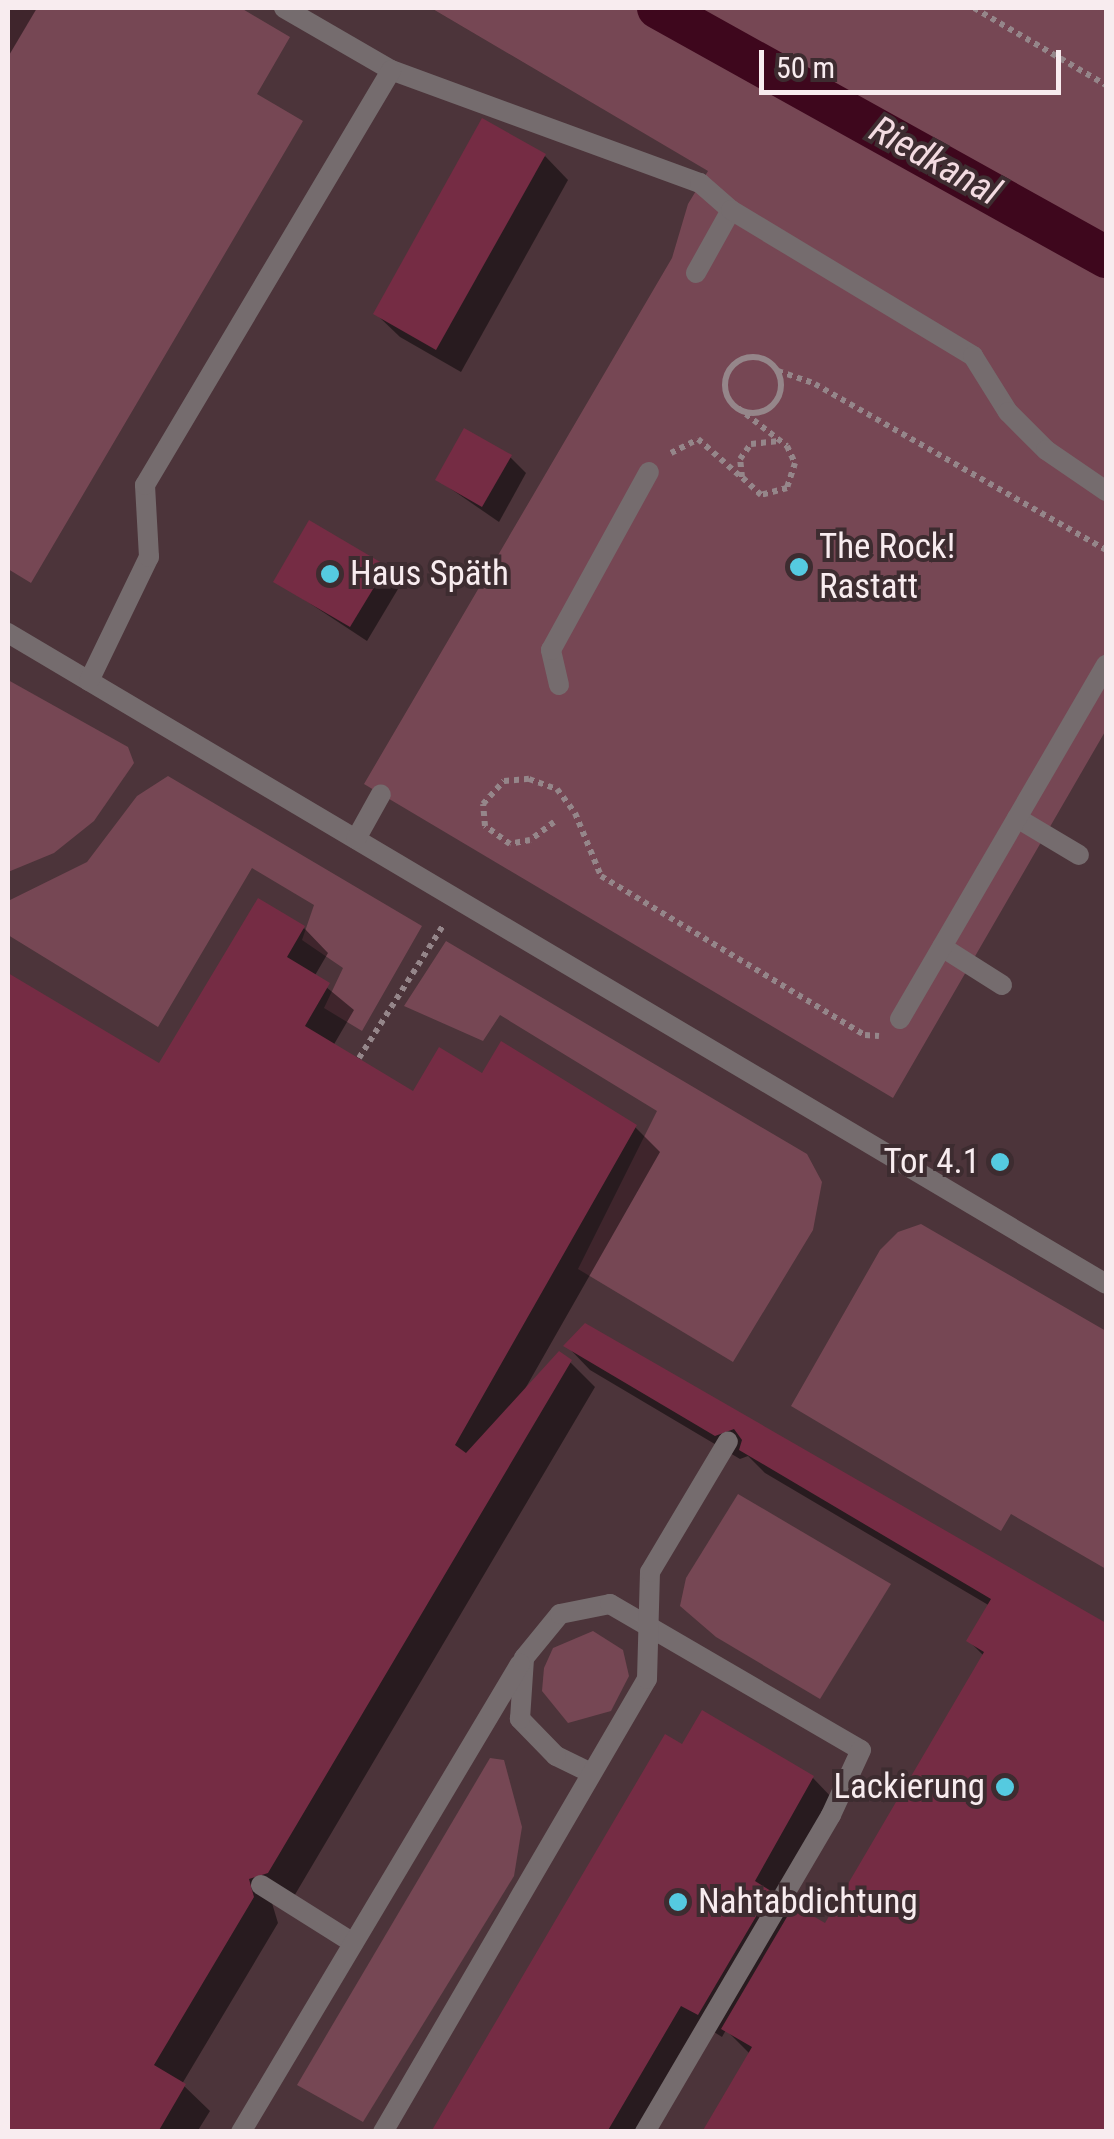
<!DOCTYPE html>
<html>
<head>
<meta charset="utf-8">
<style>
  body { margin:0 }
  #map { position:relative; width:1114px; height:2139px; overflow:hidden; background:#3d2c30; font-family:"Roboto Condensed",sans-serif }
  div>[style] { position:absolute }
  [style*='--x'] { left:calc(var(--x)*1px); top:calc(var(--y)*1px); width:calc(var(--w)*1px); rotate:calc(var(--a)*1deg) }
  .built>* { inset:0; background:#4c343a }
  .green>* { inset:0; background:#764754 }
  .shadow>* { inset:0; background:#0007 }
  .canal>* { height:42px; margin:-21px; padding:0 21px; transform-origin:21px; border-radius:21px; background:#3e071d }
  .building>* { inset:0; background:#752c44 }
  .path>* { height:6px; margin-top:-3px; transform-origin:0; background:repeating-linear-gradient(90deg,#95868a 0 5px,transparent 0 10px) }
  .path>.ring { margin:-3px; padding:0; box-sizing:content-box; background:none; border:6px solid #95868a; border-radius:50% }
  .service>* { height:20px; margin:-10px; padding:0 10px; transform-origin:10px; border-radius:10px; background:#756c6e }
  .dots>* { width:28px; height:28px; translate:-50% -50%; box-sizing:border-box; border:5px solid #3d2c30; border-radius:50% }
  span { translate:-50% -50%; white-space:nowrap; text-align:center; line-height:1.15; -webkit-text-stroke:8px #3d2c30; paint-order:stroke }
  .poi-label { font-size:35px; color:#f8ecef }
  .left { translate:0 -50%; text-align:left }
  .right { translate:-100% -50%; text-align:right }
  .water-label { font-size:38px; color:#f3dbe1; font-style:italic }
  .frame { position:absolute; inset:0; border:10px solid #f8ecef; pointer-events:none }
  .scale { position:absolute; left:759px; top:50px; width:302px; height:45px; box-sizing:border-box; border:5px solid #f8ecef; border-top:0; padding-left:12px; font-size:30px; line-height:35px; white-space:nowrap; color:#f8ecef; -webkit-text-stroke:8px #3d2c30; paint-order:stroke }
</style>
</head>
<body>
<div id="map">
  <div class="built">
    <div style="clip-path:polygon(8px 8px,431px 8px,1106px 404px,1106px 2131px,8px 2132px)"></div>
  </div>
  <div class="green">
    <div style="clip-path:polygon(241px 8px,290px 37px,257px 94px,303px 121px,31px 583px,8px 569px,8px 9px)"></div>
    <div style="clip-path:polygon(431px 8px,1106px 8px,1106px 730px,893px 1098px,364px 784px,672px 258px,688px 204px,708px 171px)"></div>
    <div style="clip-path:polygon(8px 680px,128px 747px,134px 763px,94px 821px,54px 853px,8px 872px)"></div>
    <div style="clip-path:polygon(168px 776px,422px 926px,362px 1031px,324px 1008px,343px 968px,302px 940px,314px 905px,252px 868px,158px 1027px,8px 935px,8px 901px,87px 862px,137px 796px)"></div>
    <div style="clip-path:polygon(446px 941px,807px 1154px,822px 1182px,813px 1230px,733px 1362px,578px 1269px,657px 1111px,500px 1015px,483px 1041px,404px 1006px)"></div>
    <div style="clip-path:polygon(921px 1224px,1106px 1331px,1106px 1569px,1011px 1514px,1001px 1531px,791px 1406px,880px 1250px,898px 1232px)"></div>
    <div style="clip-path:polygon(738px 1494px,891px 1584px,820px 1699px,716px 1637px,680px 1606px,686px 1578px)"></div>
    <div style="clip-path:polygon(593px 1631px,623px 1650px,629px 1676px,611px 1711px,568px 1723px,542px 1691px,544px 1668px,553px 1648px)"></div>
    <div style="clip-path:polygon(490px 1758px,504px 1760px,522px 1827px,514px 1876px,363px 2122px,297px 2085px)"></div>
  </div>
  <div class="shadow">
    <div style="clip-path:polygon(8px 8px,37px 8px,8px 57px)"></div>
    <div style="clip-path:polygon(545px 156px,568px 180px,461px 372px,400px 337px,376px 314px)"></div>
    <div style="clip-path:polygon(510px 457px,526px 473px,499px 522px,438px 480px)"></div>
    <div style="clip-path:polygon(385px 568px,401px 584px,367px 641px,276px 581px)"></div>
    <div style="clip-path:polygon(304px 928px,328px 953px,314px 977px,354px 1010px,333px 1046px,414px 1094px,483px 1077px,635px 1127px,660px 1152px,525px 1389px,570px 1362px,595px 1387px,293px 1898px,272px 1903px,278px 1923px,182px 2084px,210px 2111px,197px 2132px,8px 2132px,8px 976px,160px 1067px)"></div>
    <div style="clip-path:polygon(585px 1326px,1106px 1626px,1106px 2132px,705px 2132px,750px 2054px,726px 2030px,722px 2037px,706px 2027px,644px 2132px,434px 2132px,703px 1713px,813px 1778px,836px 1802px,780px 1903px,791px 1915px,825px 1926px,984px 1656px,969px 1641px,990px 1606px,765px 1473px,748px 1456px,740px 1459px,590px 1370px,567px 1346px)"></div>
  </div>
  <div class="canal">
    <div style="--x:658;--y:8;--w:513;--a:29.07"></div>
  </div>
  <div class="building">
    <div style="clip-path:polygon(482px 118px,546px 154px,436px 350px,373px 314px)"></div>
    <div style="clip-path:polygon(464px 428px,512px 455px,482px 507px,435px 480px)"></div>
    <div style="clip-path:polygon(309px 520px,387px 566px,350px 627px,273px 582px)"></div>
    <div style="clip-path:polygon(258px 898px,305px 926px,287px 957px,330px 983px,305px 1026px,413px 1091px,439px 1047px,482px 1073px,501px 1041px,637px 1125px,455px 1445px,466px 1453px,559px 1351px,572px 1360px,268px 1873px,249px 1879px,254px 1897px,154px 2065px,186px 2084px,158px 2132px,8px 2132px,8px 973px,159px 1063px)"></div>
    <div style="clip-path:polygon(585px 1323px,1106px 1623px,1106px 2132px,702px 2132px,752px 2047px,721px 2029px,794px 1905px,825px 1923px,984px 1652px,966px 1641px,991px 1599px,739px 1450px,742px 1440px,734px 1429px,715px 1436px,563px 1346px)"></div>
    <div style="clip-path:polygon(702px 1710px,814px 1776px,755px 1881px,771px 1891px,698px 2015px,681px 2006px,607px 2132px,431px 2132px,665px 1734px,682px 1744px)"></div>
  </div>
  <div class="path">
    <div style="--x:974;--y:8;--w:153;--a:30.3"></div>
    <div class="ring" style="left:725px;top:357px;width:50px;height:50px"></div>
    <div style="--x:778;--y:371;--w:39;--a:19"></div>
    <div style="--x:815;--y:384;--w:335;--a:29.7"></div>
    <div style="--x:738;--y:408;--w:62;--a:37.8"></div>
    <div style="--x:787;--y:446;--w:19;--a:65"></div>
    <div style="--x:795;--y:463;--w:26;--a:108"></div>
    <div style="--x:787;--y:488;--w:27;--a:165"></div>
    <div style="--x:761;--y:495;--w:26;--a:-137"></div>
    <div style="--x:742;--y:477;--w:18;--a:-96"></div>
    <div style="--x:740;--y:459;--w:19;--a:-54"></div>
    <div style="--x:751;--y:444;--w:28;--a:-6"></div>
    <div style="--x:671;--y:453;--w:30;--a:-27"></div>
    <div style="--x:698;--y:439;--w:57;--a:41.5"></div>
    <div style="--x:554;--y:822;--w:30;--a:143"></div>
    <div style="--x:530;--y:840;--w:20;--a:169"></div>
    <div style="--x:510;--y:844;--w:31;--a:-144"></div>
    <div style="--x:485;--y:826;--w:22;--a:-95"></div>
    <div style="--x:483;--y:804;--w:31;--a:-48"></div>
    <div style="--x:504;--y:781;--w:25;--a:-5"></div>
    <div style="--x:529;--y:779;--w:30;--a:20"></div>
    <div style="--x:557;--y:789;--w:30;--a:53"></div>
    <div style="--x:575;--y:813;--w:68;--a:67.6"></div>
    <div style="--x:601;--y:876;--w:308;--a:31.1"></div>
    <div style="--x:865;--y:1035;--w:14;--a:4"></div>
    <div style="--x:359;--y:1058;--w:159;--a:-57.6"></div>
  </div>
  <div class="service">
    <div style="--x:284;--y:8;--w:124;--a:30.1"></div>
    <div style="--x:391;--y:70;--w:329;--a:20.1"></div>
    <div style="--x:700;--y:183;--w:41;--a:41.1"></div>
    <div style="--x:731;--y:210;--w:72;--a:119.1"></div>
    <div style="--x:731;--y:210;--w:283;--a:31.1"></div>
    <div style="--x:973;--y:356;--w:66;--a:58"></div>
    <div style="--x:1008;--y:412;--w:54;--a:45"></div>
    <div style="--x:1046;--y:450;--w:73;--a:34.3"></div>
    <div style="--x:8;--y:633;--w:1276;--a:30.66"></div>
    <div style="--x:89;--y:681;--w:138;--a:-64.2"></div>
    <div style="--x:149;--y:557;--w:72;--a:-93.2"></div>
    <div style="--x:145;--y:485;--w:482;--a:-59.3"></div>
    <div style="--x:559;--y:685;--w:36;--a:-103"></div>
    <div style="--x:551;--y:650;--w:203;--a:-61.2"></div>
    <div style="--x:1017;--y:818;--w:72;--a:30.8"></div>
    <div style="--x:356;--y:839;--w:51;--a:-60.9"></div>
    <div style="--x:942;--y:947;--w:71;--a:32.3"></div>
    <div style="--x:900;--y:1019;--w:410;--a:-59.8"></div>
    <div style="--x:589;--y:1772;--w:37;--a:-154"></div>
    <div style="--x:556;--y:1756;--w:52;--a:-134.2"></div>
    <div style="--x:520;--y:1719;--w:61;--a:-86.2"></div>
    <div style="--x:524;--y:1658;--w:57;--a:-50.7"></div>
    <div style="--x:560;--y:1614;--w:51;--a:-11.3"></div>
    <div style="--x:610;--y:1604;--w:290;--a:30.2"></div>
    <div style="--x:861;--y:1750;--w:72;--a:114.8"></div>
    <div style="--x:831;--y:1815;--w:368;--a:120.4"></div>
    <div style="--x:261;--y:1885;--w:109;--a:32.2"></div>
    <div style="--x:241;--y:2132;--w:545;--a:-59.2"></div>
    <div style="--x:383;--y:2132;--w:524;--a:-59.77"></div>
    <div style="--x:647;--y:1679;--w:107;--a:-88.4"></div>
    <div style="--x:650;--y:1572;--w:152;--a:-59.2"></div>
  </div>
  <div class="dots">
    <div style="left:799px;top:567px;background:#55cae0"></div>
    <div style="left:330px;top:574px;background:#55cae0"></div>
    <div style="left:1000px;top:1162px;background:#55cae0"></div>
    <div style="left:1005px;top:1787px;background:#55cae0"></div>
    <div style="left:678px;top:1902px;background:#55cae0"></div>
  </div>
  <div class="poi-label">
    <span class="left" style="left:819px;top:567px">The Rock!<br>Rastatt</span>
    <span class="left" style="left:350px;top:574px">Haus Späth</span>
    <span class="right" style="left:980px;top:1162px">Tor 4.1</span>
    <span class="right" style="left:985px;top:1787px">Lackierung</span>
    <span class="left" style="left:698px;top:1902px">Nahtabdichtung</span>
  </div>
  <div class="water-label">
    <span style="left:935px;top:161px;rotate:29deg">Riedkanal</span>
  </div>
  <div class="frame"></div>
  <div class="scale">50 m</div>
</div>
</body>
</html>
